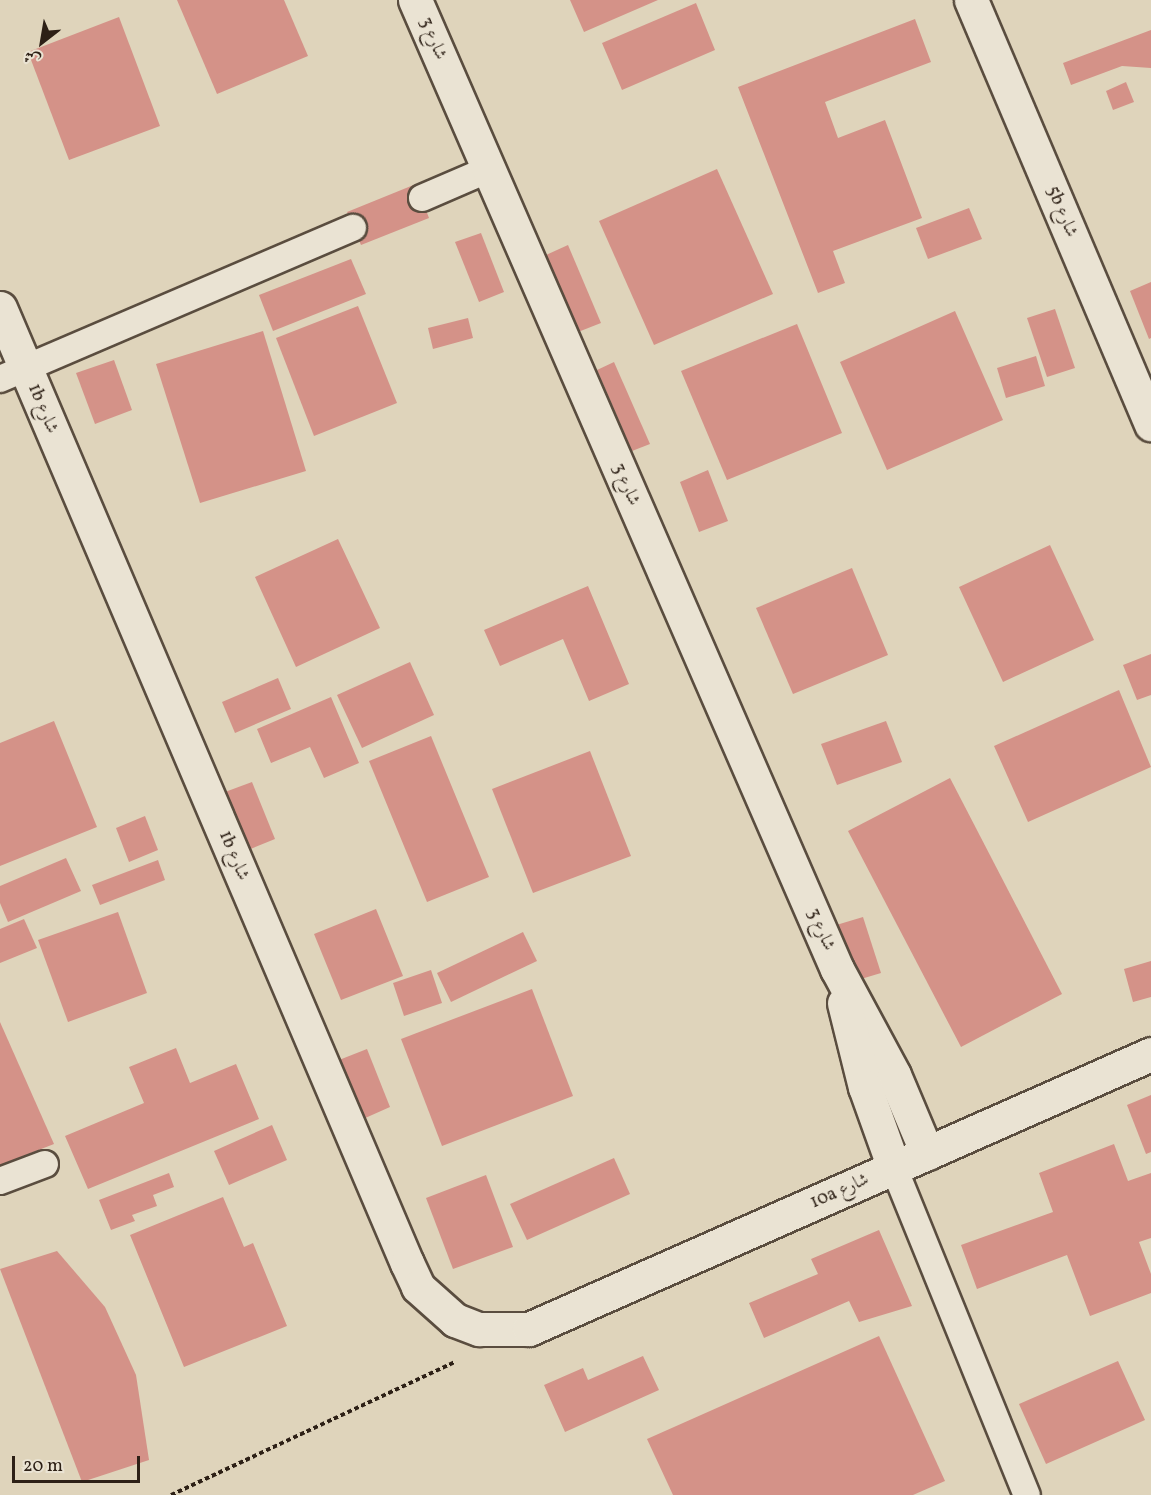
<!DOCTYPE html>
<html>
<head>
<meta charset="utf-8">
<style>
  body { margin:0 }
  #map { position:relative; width:1151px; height:1495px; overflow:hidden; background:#dfd4bb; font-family:Vollkorn,Amiri,serif }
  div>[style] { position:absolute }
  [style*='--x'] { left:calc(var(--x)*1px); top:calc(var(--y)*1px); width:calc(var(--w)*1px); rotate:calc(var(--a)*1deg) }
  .building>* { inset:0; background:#d49288 }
  .path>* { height:4px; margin-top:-2px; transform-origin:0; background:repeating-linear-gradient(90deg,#2d2016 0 4.5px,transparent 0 7.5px) }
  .roads { filter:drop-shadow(2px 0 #5a4d3f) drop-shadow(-2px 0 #5a4d3f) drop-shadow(0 2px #5a4d3f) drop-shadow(0 -2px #5a4d3f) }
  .service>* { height:26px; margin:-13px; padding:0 13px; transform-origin:13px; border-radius:13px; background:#eae3d3 }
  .minor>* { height:33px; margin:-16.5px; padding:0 16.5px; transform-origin:16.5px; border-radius:16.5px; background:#eae3d3 }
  span { translate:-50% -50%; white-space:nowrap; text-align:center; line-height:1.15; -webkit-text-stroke:4.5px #eae3d3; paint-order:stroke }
  .street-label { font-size:18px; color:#2d2016 }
  .north { position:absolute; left:12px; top:12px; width:60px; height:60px; -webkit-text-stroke:4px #eae3d3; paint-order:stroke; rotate:211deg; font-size:16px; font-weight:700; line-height:24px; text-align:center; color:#2d2016 }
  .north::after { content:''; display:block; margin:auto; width:21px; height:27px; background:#2d2016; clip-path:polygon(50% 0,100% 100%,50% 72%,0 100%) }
  .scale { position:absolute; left:12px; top:1456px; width:128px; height:27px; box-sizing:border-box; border:3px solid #2d2016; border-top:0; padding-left:8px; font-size:18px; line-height:21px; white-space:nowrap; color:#2d2016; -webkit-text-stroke:4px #eae3d3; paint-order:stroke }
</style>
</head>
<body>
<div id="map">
  <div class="building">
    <div style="clip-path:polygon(177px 0,284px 0,308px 56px,217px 94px)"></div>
    <div style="clip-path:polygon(570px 0,658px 0,584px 32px)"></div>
    <div style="clip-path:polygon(696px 3px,715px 50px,622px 90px,602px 43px)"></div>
    <div style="clip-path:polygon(119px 17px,160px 126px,69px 160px,28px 52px)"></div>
    <div style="clip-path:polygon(915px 19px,931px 62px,825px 102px,838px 138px,885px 120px,922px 218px,833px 251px,845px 283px,818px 293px,738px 87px)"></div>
    <div style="clip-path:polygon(1151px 30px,1151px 68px,1122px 66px,1071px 85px,1063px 63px)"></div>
    <div style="clip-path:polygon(1126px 82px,1134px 102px,1113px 110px,1106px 91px)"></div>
    <div style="clip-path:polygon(717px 169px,773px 294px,654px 345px,599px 221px)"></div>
    <div style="clip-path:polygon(416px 184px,429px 218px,361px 245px,347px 212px)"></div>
    <div style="clip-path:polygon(969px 208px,982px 239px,928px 259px,916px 228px)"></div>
    <div style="clip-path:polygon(481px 233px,504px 292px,479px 302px,455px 242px)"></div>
    <div style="clip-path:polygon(568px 245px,601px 323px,578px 332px,546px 255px)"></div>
    <div style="clip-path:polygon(351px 259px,366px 294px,273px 331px,259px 295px)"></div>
    <div style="clip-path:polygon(1151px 282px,1151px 338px,1149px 339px,1130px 291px)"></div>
    <div style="clip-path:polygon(358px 306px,397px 403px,314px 436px,276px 338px)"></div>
    <div style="clip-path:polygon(1055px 309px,1075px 368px,1047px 377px,1027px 318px)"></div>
    <div style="clip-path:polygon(955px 311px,1003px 420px,887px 470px,840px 362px)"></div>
    <div style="clip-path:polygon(468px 318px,473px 338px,433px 349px,428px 328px)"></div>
    <div style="clip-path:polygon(797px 324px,842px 433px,727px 480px,681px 371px)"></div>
    <div style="clip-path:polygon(263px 331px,306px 471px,200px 503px,156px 364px)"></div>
    <div style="clip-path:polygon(1036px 356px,1045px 386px,1006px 398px,997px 368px)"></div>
    <div style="clip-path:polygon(114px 360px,132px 410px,95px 424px,76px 373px)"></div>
    <div style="clip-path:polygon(614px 362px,650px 444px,632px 451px,597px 370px)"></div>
    <div style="clip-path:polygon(708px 470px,728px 521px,699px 532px,680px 482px)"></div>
    <div style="clip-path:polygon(338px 539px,380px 628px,296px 667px,255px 577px)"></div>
    <div style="clip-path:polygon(1050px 545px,1094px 640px,1003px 682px,959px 587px)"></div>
    <div style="clip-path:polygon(852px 568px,888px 655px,793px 694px,756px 608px)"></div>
    <div style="clip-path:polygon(588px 586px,629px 684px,589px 701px,563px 639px,500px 666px,484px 630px)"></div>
    <div style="clip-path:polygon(1151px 654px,1151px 695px,1137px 700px,1123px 665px)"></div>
    <div style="clip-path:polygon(410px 662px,434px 715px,362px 748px,337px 695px)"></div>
    <div style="clip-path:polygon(278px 678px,291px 709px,235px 733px,222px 702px)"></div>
    <div style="clip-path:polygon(1119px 690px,1151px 767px,1028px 822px,994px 746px)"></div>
    <div style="clip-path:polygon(331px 697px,359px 763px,324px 778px,310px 747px,271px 763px,257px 729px)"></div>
    <div style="clip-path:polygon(54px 721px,97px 827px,0 866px,0 743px)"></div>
    <div style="clip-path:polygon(886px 721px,902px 762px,837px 785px,821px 744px)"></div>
    <div style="clip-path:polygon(431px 736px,489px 877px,427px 902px,369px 761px)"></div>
    <div style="clip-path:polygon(590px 751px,631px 856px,533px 893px,492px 789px)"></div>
    <div style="clip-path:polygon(950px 778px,1062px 994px,961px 1047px,848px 831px)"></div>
    <div style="clip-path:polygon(252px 782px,275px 839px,248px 850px,225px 792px)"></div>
    <div style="clip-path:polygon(145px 816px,158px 850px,129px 862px,116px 828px)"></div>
    <div style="clip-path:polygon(66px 858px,81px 891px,8px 922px,0 903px,0 886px)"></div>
    <div style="clip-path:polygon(158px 860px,165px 880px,100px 905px,92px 885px)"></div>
    <div style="clip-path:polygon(376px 909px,403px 976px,341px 1000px,314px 934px)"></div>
    <div style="clip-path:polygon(118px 912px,147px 993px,68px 1022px,38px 940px)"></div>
    <div style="clip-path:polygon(863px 917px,881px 973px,851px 982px,833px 926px)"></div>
    <div style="clip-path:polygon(24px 919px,37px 948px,0 963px,0 929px)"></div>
    <div style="clip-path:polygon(523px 932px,537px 961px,451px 1002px,437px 973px)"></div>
    <div style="clip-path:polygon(1151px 961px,1151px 997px,1133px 1002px,1124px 969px)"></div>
    <div style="clip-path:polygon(431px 970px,442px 1003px,404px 1016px,393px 983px)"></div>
    <div style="clip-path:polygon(532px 989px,573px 1096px,442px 1146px,401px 1039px)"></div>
    <div style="clip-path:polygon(0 1022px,54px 1144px,0 1165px)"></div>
    <div style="clip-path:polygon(176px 1048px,190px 1083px,236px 1064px,259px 1119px,88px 1189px,65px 1136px,144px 1103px,129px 1067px)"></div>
    <div style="clip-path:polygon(367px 1049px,390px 1107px,363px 1119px,339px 1060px)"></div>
    <div style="clip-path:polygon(1151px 1095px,1151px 1152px,1146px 1154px,1127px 1105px)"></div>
    <div style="clip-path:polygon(272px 1125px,287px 1160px,229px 1185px,214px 1151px)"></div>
    <div style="clip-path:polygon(1114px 1144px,1128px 1181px,1151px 1173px,1151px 1238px,1139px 1242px,1151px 1274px,1151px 1293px,1090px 1316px,1067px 1255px,977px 1289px,961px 1245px,1053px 1212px,1039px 1173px)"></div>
    <div style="clip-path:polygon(614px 1158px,630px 1194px,527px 1240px,510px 1204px)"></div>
    <div style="clip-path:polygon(169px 1173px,174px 1187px,153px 1195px,157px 1206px,132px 1215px,135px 1221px,111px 1230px,99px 1200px)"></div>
    <div style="clip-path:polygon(486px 1175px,513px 1247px,453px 1269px,426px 1198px)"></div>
    <div style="clip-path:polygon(223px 1197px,244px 1247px,253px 1243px,287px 1326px,184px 1367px,130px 1235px)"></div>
    <div style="clip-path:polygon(879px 1230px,912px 1306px,859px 1322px,849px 1301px,764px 1338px,749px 1303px,818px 1274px,811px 1259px)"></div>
    <div style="clip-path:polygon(57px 1251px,105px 1307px,136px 1375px,149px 1460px,82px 1482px,0 1269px)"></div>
    <div style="clip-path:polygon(879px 1336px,945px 1481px,913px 1495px,673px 1495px,647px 1439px)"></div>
    <div style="clip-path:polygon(643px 1356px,659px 1390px,565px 1432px,544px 1385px,583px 1368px,588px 1380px)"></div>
    <div style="clip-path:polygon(1118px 1361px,1145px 1420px,1046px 1464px,1019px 1404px)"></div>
  </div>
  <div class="path">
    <div style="--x:171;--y:1495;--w:314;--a:-25.1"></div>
  </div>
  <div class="roads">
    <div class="service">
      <div style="--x:422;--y:198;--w:71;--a:-23.3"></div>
      <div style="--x:0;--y:379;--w:384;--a:-23.2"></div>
      <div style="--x:894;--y:1168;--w:353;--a:67.9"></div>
      <div style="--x:0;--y:1181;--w:48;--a:-20.7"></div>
    </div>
    <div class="minor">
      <div style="--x:415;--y:0;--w:1057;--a:66.47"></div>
      <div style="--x:837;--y:969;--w:120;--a:61.7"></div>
      <div style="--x:894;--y:1075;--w:85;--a:67.1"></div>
      <div style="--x:971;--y:0;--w:461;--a:67"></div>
      <div style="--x:0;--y:308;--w:1038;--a:66.92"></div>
      <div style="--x:407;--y:1263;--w:26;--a:65"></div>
      <div style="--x:418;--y:1287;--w:50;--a:41.7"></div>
      <div style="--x:455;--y:1320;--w:26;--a:21"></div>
      <div style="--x:479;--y:1329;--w:50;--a:0"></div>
      <div style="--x:529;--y:1329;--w:680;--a:-23.85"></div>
      <div style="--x:844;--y:1003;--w:87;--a:76"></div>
      <div style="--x:865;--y:1087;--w:86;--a:70.3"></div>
    </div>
  </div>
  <div class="street-label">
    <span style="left:432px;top:39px;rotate:67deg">شارع 3</span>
    <span style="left:1061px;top:212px;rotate:67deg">5b شارع</span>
    <span style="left:42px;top:409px;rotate:67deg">1b شارع</span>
    <span style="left:625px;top:485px;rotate:66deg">شارع 3</span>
    <span style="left:233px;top:856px;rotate:67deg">1b شارع</span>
    <span style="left:820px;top:930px;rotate:66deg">شارع 3</span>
    <span style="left:840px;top:1192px;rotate:-24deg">10a شارع</span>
  </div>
  <div class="north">ش</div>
  <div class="scale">20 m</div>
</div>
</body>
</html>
